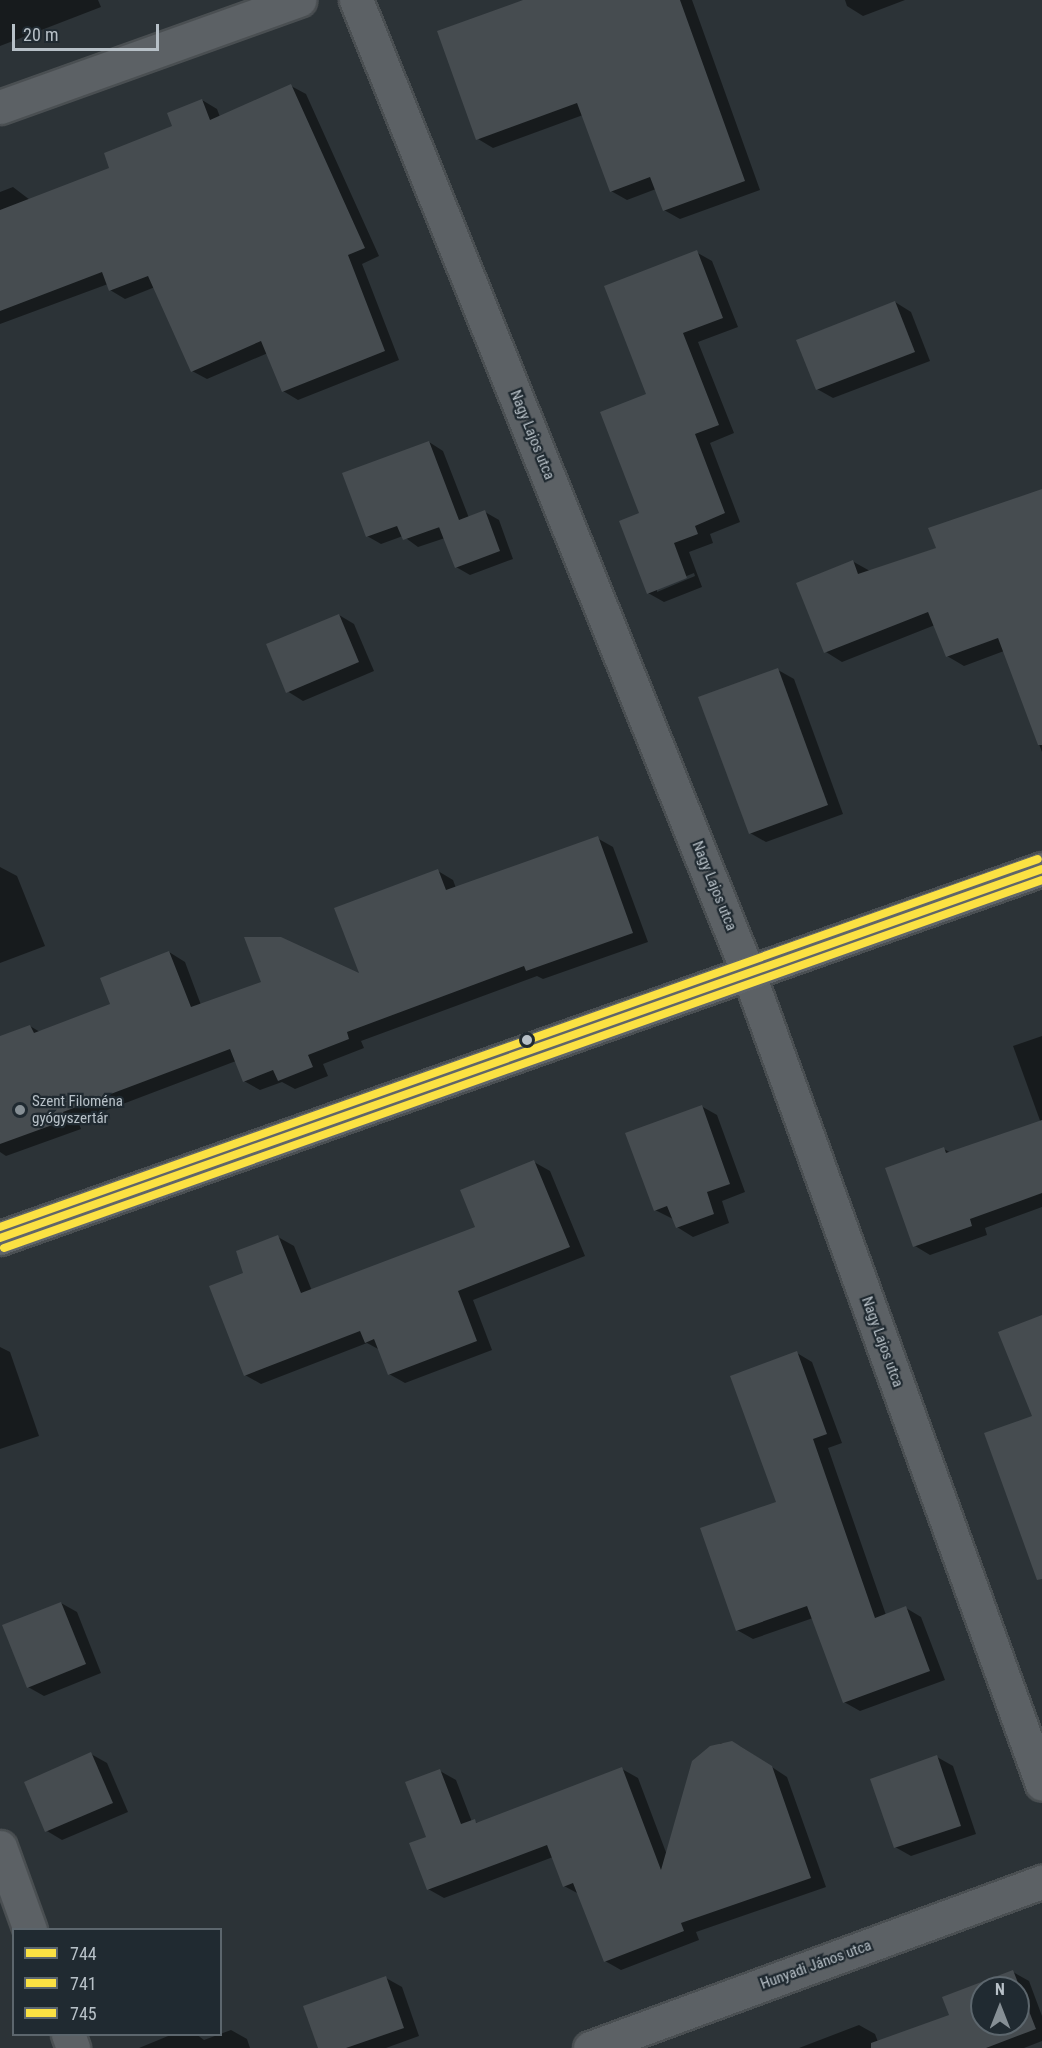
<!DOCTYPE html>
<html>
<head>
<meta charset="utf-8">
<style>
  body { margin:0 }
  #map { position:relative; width:1042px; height:2048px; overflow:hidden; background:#2c3337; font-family:"Roboto Condensed",sans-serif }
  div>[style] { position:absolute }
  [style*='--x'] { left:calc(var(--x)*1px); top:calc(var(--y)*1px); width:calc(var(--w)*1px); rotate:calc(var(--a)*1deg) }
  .shadow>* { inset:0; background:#0007 }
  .building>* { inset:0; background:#464c50 }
  .roads { filter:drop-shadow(2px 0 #4a4f52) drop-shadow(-2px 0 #4a4f52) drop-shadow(0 2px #4a4f52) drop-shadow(0 -2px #4a4f52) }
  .street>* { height:33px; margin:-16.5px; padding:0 16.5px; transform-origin:16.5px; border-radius:16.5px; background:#5c6165 }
  .secondary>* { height:33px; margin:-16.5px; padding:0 16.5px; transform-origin:16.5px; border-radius:16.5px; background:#60656a }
  .bus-1>* { height:8px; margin:-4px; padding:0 4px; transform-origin:4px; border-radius:4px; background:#fbe143 }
  .bus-2>* { height:8px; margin:-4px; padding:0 4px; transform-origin:4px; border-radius:4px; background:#fbe143 }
  .bus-3>* { height:8px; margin:-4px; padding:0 4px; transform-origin:4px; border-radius:4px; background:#fbe143 }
  .dots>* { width:16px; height:16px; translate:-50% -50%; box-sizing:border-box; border:3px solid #202a31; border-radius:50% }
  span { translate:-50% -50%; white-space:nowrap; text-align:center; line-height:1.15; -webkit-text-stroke:4.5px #202a31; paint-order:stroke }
  .street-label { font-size:15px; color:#b7c0c7 }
  .poi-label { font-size:15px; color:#b7c0c7 }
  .left { translate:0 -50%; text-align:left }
  .legend { position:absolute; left:12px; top:1928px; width:210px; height:108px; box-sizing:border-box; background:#202a31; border:2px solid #5c666d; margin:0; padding:8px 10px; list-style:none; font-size:18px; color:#b7c0c7 }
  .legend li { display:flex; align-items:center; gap:12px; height:30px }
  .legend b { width:30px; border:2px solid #5c666d }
  .north { position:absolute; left:970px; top:1976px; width:60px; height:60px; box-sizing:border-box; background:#202a31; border:2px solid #5c666d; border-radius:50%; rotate:0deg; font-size:16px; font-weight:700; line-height:24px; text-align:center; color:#b7c0c7 }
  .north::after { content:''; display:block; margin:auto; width:21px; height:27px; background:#868f95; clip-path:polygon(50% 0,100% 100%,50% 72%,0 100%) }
  .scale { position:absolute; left:12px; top:24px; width:147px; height:27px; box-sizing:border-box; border:3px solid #b7c0c7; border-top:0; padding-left:8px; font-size:18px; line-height:21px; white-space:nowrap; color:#b7c0c7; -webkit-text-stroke:4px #202a31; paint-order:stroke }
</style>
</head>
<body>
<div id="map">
  <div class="shadow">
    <div style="clip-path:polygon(0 0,98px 0,101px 7px,0 46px)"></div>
    <div style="clip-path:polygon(527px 0,692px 0,760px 190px,680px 219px,664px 210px,656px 189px,627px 200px,611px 191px,583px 115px,493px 148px,478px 139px)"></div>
    <div style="clip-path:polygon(845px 0,905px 0,863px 16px,847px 6px)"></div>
    <div style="clip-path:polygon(291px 86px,306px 94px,379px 256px,362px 264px,399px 360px,298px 400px,283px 391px,268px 353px,207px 379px,192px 371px,155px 287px,125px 299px,110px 290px,108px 284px,0 324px,0 192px,13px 187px,30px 200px,111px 169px,174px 127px,202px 100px,217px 109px,220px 117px)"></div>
    <div style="clip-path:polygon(evenodd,696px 252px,712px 261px,738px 327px,698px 342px,734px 433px,710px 443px,740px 522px,710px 534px,713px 543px,689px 552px,702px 587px,664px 602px,648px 593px,641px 514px,648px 395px,696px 252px,694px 573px,695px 576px,657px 592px,657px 588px,694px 573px)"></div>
    <div style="clip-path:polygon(895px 302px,911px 312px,930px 361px,833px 398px,817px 389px)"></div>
    <div style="clip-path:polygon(429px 442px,443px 451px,469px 518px,485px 512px,499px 520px,513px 559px,470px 575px,456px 567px,445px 538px,418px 547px,403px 536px,381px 544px,367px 536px)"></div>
    <div style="clip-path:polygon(1042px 490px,1042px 752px,1004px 651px,964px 666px,947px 656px,935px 625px,842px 662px,826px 652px,798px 583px,852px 561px,870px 571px,938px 548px)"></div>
    <div style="clip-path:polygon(339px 615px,354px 624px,374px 671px,303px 701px,287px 691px)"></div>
    <div style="clip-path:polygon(778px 670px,794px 679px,843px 814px,766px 842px,750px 833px)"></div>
    <div style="clip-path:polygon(597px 838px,613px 847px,648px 942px,543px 979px,537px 976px,361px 1041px,364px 1048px,323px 1064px,328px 1076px,295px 1089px,282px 1082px,260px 1090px,244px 1081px,236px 1061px,78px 1121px,81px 1129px,6px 1156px,0 1152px,0 1038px,30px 1026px,40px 1032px,112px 1005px,169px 952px,185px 962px,201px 1005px,361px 976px,438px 871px,453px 880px,456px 888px)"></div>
    <div style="clip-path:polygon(0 867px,17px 876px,45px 946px,0 963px)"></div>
    <div style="clip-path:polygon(1042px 1036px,1042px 1126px,1013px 1046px)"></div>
    <div style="clip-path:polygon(701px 1106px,717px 1115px,745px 1192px,722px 1201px,729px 1223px,693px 1237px,677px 1227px,673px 1219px,655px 1210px)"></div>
    <div style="clip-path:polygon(1042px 1133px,1042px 1207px,985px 1228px,987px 1235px,930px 1255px,915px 1246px,944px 1149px,951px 1153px)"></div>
    <div style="clip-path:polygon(534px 1162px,550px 1171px,585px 1256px,473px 1300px,492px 1350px,405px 1383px,389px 1374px,380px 1350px,367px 1343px,261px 1384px,245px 1375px,245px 1274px,278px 1237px,294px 1246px,312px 1291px,477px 1228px)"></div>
    <div style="clip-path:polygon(0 1347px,10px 1352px,39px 1436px,0 1449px)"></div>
    <div style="clip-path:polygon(797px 1353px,812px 1362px,842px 1443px,828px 1448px,886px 1615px,906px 1608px,921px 1617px,945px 1680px,860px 1711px,844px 1702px,813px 1618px,753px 1639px,737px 1630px,778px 1502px)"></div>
    <div style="clip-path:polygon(61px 1603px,77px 1612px,101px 1673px,44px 1696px,28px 1687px)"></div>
    <div style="clip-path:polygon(721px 1743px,740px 1746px,787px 1777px,826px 1887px,696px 1932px,699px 1940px,621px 1970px,605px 1961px,579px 1894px,564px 1886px,553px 1857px,444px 1898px,428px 1889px,428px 1838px,440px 1771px,456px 1780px,472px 1822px,479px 1823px,622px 1769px,638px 1778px,667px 1855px,693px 1762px)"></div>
    <div style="clip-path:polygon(91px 1754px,107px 1763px,128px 1812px,62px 1840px,47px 1831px)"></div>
    <div style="clip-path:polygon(937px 1757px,953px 1766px,976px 1834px,911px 1856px,895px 1847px)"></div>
    <div style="clip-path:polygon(evenodd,1013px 1972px,1029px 1981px,1042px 2016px,1042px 2041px,1024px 2048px,799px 2048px,859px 2025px,875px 2034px,878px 2042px,951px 2016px,944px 1998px,1013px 1972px,982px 1988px,1018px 1988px,1018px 2024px,982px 2024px,982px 1988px)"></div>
    <div style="clip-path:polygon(386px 1978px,402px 1987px,419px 2036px,386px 2048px,319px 2048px)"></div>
    <div style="clip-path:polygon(231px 2030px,247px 2039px,250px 2048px,139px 2048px,173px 2034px,196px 2034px,204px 2040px)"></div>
  </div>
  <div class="building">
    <div style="clip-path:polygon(523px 0,680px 0,745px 181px,663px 211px,650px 177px,610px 192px,577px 103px,476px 140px,437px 31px)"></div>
    <div style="clip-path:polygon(291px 84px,365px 248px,348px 255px,385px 351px,282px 392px,261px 341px,191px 372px,148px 276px,109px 291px,102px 272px,0 311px,0 210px,109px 168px,104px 153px,172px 126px,167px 113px,202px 99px,210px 120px)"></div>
    <div style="clip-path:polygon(697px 250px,723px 318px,683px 333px,719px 425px,695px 434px,725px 513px,695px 526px,698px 534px,674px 543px,687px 578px,647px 594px,619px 521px,639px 513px,600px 412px,646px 394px,604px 286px)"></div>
    <div style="clip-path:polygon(895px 301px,915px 352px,816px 390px,796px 340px)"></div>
    <div style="clip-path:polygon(429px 441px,459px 520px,485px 510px,500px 551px,455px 568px,439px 527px,451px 523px,403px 540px,397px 526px,366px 537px,342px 473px)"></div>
    <div style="clip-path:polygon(1042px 489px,1042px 745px,1038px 745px,998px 638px,946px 657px,928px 612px,824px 653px,796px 583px,853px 560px,858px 574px,936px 548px,928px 528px)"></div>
    <div style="clip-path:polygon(339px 614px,359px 662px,286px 693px,266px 644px)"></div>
    <div style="clip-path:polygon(778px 668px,828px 805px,749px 834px,698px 697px)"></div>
    <div style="clip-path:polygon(598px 836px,633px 933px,526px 971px,524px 966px,347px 1032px,349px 1039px,308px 1055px,313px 1067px,278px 1081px,273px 1070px,243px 1082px,230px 1049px,63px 1112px,66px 1120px,0 1144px,0 1036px,30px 1025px,34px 1033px,110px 1004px,100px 978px,169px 951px,191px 1007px,261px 982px,244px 937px,281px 937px,359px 973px,334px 908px,438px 869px,446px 890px)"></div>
    <div style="clip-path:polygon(702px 1105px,730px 1184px,707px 1192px,714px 1214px,676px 1228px,667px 1206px,654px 1211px,625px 1133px)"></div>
    <div style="clip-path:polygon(1042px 1120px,1042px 1193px,970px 1219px,972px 1226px,913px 1247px,885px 1168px,944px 1147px,946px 1153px)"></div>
    <div style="clip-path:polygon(534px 1160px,570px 1247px,458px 1291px,477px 1341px,388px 1375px,374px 1339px,365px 1343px,360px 1331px,244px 1376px,209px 1286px,243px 1273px,236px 1251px,278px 1235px,301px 1293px,475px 1227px,460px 1190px)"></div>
    <div style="clip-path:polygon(1042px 1315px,1042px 1579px,1037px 1580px,984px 1433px,1032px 1416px,998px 1332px)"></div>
    <div style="clip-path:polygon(797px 1351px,827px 1434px,813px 1439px,875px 1618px,906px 1606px,930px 1671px,843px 1703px,807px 1606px,736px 1631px,700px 1528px,776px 1502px,730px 1376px)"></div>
    <div style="clip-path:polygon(61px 1602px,86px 1664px,27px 1688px,2px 1625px)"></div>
    <div style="clip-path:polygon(732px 1741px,772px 1766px,811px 1878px,681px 1923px,684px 1931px,604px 1962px,573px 1883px,563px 1887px,547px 1845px,427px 1890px,409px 1843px,426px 1837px,405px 1782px,440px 1769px,461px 1824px,475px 1819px,476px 1823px,622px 1767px,661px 1870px,692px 1761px,710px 1746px)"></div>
    <div style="clip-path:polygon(91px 1752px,113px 1803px,45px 1832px,24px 1782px)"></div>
    <div style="clip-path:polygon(937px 1755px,961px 1826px,894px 1848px,870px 1779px)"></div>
    <div style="clip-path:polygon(evenodd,1013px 1970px,1036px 2029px,986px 2048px,871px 2048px,871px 2043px,949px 2015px,942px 1997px,1013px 1970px,982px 1988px,1018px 1988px,1018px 2024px,982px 2024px,982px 1988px)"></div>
    <div style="clip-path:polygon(386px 1976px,404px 2028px,346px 2048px,318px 2048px,303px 2006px)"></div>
  </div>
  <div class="roads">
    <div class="street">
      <div style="--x:356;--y:0;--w:1051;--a:68.05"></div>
      <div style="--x:749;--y:975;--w:860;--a:70.09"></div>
      <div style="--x:0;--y:107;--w:318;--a:-19.7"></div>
      <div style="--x:0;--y:1847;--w:88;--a:70.1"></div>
      <div style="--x:68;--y:2034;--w:15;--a:70"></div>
      <div style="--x:590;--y:2048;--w:482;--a:-20.2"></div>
    </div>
    <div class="secondary">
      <div style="--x:0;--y:1238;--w:1105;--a:-19.5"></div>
    </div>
  </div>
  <div class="bus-1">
    <div style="--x:0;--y:1238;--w:1105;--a:-19.5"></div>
  </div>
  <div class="bus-2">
    <div style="--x:4;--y:1248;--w:1101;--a:-19.52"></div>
  </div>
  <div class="bus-3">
    <div style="--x:0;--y:1227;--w:1101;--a:-19.52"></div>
  </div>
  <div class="dots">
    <div style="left:527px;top:1040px;background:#b7c0c7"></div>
    <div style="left:20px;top:1110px;background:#868f95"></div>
  </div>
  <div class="street-label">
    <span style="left:532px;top:435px;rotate:68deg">Nagy Lajos utca</span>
    <span style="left:714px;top:886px;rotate:68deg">Nagy Lajos utca</span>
    <span style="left:882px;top:1342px;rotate:70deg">Nagy Lajos utca</span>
    <span style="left:816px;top:1965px;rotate:-20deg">Hunyadi János utca</span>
  </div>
  <div class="poi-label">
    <span class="left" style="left:32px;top:1110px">Szent Filoména<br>gyógyszertár</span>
  </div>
  <ul class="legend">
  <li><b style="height:8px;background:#fbe143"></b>744</li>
  <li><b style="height:8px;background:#fbe143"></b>741</li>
  <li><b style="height:8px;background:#fbe143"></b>745</li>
  </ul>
  <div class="north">N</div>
  <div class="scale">20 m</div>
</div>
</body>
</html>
